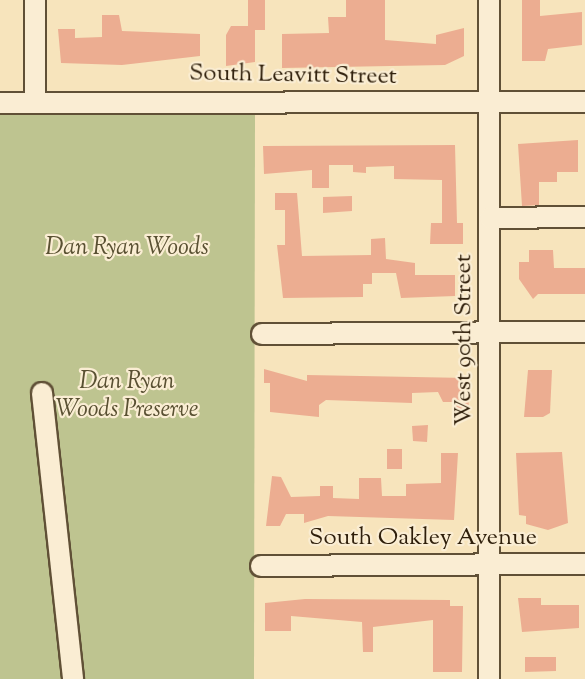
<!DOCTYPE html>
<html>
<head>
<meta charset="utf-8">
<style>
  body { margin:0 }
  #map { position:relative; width:585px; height:679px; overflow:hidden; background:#f7e4bc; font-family:"Sorts Mill Goudy",serif }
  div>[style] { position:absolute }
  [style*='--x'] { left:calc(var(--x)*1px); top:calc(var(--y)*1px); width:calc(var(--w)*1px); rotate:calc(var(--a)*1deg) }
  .green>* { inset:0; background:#bec490 }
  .building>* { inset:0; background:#ecad91 }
  .roads { filter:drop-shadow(2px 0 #605036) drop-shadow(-2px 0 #605036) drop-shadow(0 2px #605036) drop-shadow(0 -2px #605036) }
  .minor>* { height:20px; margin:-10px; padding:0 10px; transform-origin:10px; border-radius:10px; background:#faedd3 }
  span { translate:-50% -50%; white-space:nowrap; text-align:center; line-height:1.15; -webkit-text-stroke:4.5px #faedd3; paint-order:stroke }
  .street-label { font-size:24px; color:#2e1e0a }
  .park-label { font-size:24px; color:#595032; font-style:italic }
</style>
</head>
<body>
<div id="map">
  <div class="green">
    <div style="clip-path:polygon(192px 108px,255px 115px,254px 679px,0 679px,0 110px)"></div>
  </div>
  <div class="building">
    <div style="clip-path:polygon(248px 0,265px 0,265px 30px,255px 30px,255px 62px,226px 66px,226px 35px,231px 26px,248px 26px)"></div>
    <div style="clip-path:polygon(346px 0,385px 0,385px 40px,436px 44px,436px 35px,464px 28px,464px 56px,445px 65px,282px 68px,282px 34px,329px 33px,328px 17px,346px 17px)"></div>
    <div style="clip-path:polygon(522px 0,540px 0,540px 16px,582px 12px,582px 45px,548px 49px,545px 61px,522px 61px)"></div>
    <div style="clip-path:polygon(102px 15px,119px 15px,122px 31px,200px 34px,200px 56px,122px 65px,61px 63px,58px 29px,75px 29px,75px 38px,102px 37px)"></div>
    <div style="clip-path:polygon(578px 140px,578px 172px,557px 172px,557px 182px,539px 182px,539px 205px,522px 206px,518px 144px)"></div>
    <div style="clip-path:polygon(455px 145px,457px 223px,463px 223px,463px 244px,430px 244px,431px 223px,442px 223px,442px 180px,394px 179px,394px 166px,366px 167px,366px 173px,353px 172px,353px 165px,329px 165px,329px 188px,312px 188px,312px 170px,264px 174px,263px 146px)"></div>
    <div style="clip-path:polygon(275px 193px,297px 193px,302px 256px,371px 255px,371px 239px,385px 238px,386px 259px,415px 263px,415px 275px,455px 275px,455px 296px,401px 298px,396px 273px,372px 273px,372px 284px,363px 284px,363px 297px,283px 298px,277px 245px,285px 245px,285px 210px,275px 210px)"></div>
    <div style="clip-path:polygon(352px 196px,352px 211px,323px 213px,323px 197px)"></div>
    <div style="clip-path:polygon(529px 250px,553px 250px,554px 268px,585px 268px,585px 294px,538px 294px,533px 299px,519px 279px,519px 262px,529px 262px)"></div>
    <div style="clip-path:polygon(264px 369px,307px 381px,307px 375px,468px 378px,469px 417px,454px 417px,454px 402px,443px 402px,438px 392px,412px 393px,412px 403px,326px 400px,319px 405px,319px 417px,270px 412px,270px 383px,264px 383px)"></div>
    <div style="clip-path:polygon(528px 370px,552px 370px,550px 413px,543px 417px,524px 417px)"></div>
    <div style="clip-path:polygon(428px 425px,427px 442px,413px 441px,412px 426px)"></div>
    <div style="clip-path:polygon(387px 449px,402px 449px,402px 469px,387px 469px)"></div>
    <div style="clip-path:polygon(562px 452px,568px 523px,548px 530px,526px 524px,526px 516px,519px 515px,516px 453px)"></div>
    <div style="clip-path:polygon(441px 453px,458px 453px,454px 520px,328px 516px,304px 523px,304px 514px,286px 514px,280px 526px,266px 526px,272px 476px,281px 477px,291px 497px,320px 496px,320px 486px,333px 486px,333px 498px,359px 499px,359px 478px,381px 478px,382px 496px,406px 496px,406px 484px,441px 483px)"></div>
    <div style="clip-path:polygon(518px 598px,541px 598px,541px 605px,579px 605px,579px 628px,522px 632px)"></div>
    <div style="clip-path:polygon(305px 599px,450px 600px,450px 606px,463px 606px,462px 672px,433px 672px,433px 620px,373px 627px,373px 652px,363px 652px,362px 622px,291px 616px,291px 631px,265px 631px,265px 603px)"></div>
    <div style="clip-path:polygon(525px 657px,556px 657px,556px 671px,525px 672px)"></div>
  </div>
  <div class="roads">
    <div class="minor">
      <div style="--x:35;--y:0;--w:103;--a:90"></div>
      <div style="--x:489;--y:0;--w:679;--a:90"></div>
      <div style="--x:0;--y:103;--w:585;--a:-0.1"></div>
      <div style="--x:490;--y:218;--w:95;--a:-0.6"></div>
      <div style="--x:262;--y:334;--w:323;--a:-0.4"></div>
      <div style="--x:42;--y:393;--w:288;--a:83.8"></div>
      <div style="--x:261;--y:566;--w:324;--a:-0.4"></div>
    </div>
  </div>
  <div class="street-label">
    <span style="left:293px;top:76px;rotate:1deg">South Leavitt Street</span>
    <span style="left:465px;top:340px;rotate:-90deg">West 90th Street</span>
    <span style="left:423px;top:539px">South Oakley Avenue</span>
  </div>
  <div class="park-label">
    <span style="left:127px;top:249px">Dan Ryan Woods</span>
    <span style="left:127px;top:397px">Dan Ryan<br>Woods Preserve</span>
  </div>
</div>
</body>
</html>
